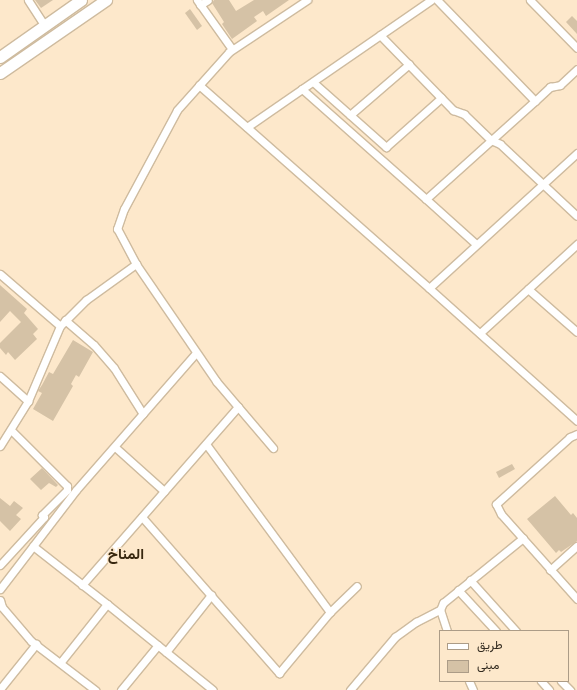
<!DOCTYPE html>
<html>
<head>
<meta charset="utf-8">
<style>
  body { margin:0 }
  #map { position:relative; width:577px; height:690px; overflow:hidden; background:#fde8cb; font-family:"Fira Sans Condensed",Vazirmatn,sans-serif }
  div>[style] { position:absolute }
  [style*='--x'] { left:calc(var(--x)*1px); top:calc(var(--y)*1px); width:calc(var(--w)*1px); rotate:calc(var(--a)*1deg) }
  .building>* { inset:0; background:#d5c2a6 }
  .roads { filter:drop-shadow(1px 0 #cebb9f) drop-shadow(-1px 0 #cebb9f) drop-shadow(0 1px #cebb9f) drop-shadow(0 -1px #cebb9f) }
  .street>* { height:7px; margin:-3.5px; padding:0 3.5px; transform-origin:3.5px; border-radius:3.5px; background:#fff }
  .primary>* { height:11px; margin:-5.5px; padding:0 5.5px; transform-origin:5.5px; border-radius:5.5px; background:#fff }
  span { translate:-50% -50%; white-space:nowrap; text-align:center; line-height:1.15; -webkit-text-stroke:3px #fde8cb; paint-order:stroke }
  .neighbourhood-label { font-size:15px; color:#382810; font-weight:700 }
  .legend { position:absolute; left:439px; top:630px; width:130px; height:52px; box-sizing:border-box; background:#fde8cb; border:1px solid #ac9c87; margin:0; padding:5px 7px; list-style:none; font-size:12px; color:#332b20 }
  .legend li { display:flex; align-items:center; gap:8px; height:20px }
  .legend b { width:20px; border:1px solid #ac9c87 }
</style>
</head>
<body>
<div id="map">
  <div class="building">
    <div style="clip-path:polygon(35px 0,53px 0,41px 8px)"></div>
    <div style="clip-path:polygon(229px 0,236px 11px,254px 0,289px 0,266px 16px,263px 11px,254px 17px,257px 21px,232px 39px,222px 24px,224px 22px,212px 3px,214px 0)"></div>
    <div style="clip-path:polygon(190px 9px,202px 26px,197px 30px,185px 13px)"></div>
    <div style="clip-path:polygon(572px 16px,577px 21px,577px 34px,566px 22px)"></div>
    <div style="clip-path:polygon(0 285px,27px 309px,24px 313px,38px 329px,33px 334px,37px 339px,15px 360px,8px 352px,6px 355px,0 348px,0 343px,21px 322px,10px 311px,0 322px)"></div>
    <div style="clip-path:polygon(73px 340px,93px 352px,79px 377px,76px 375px,71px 384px,73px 386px,53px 421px,33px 409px,42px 393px,38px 391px,42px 385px,49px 372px,53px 374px)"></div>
    <div style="clip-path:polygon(512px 464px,515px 469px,499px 478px,496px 472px)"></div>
    <div style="clip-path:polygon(42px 468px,58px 485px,56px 487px,49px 483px,41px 490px,30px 479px)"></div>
    <div style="clip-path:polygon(555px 496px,571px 515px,573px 513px,577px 518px,577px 541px,561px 552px,559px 550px,556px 553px,527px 519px)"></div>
    <div style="clip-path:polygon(0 498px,10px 506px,14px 501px,23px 508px,16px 515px,21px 519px,10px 531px,0 521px)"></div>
  </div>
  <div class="roads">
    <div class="street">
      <div style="--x:28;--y:0;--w:31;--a:57"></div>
      <div style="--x:197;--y:0;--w:60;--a:54.5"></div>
      <div style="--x:431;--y:0;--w:157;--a:145.4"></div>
      <div style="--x:302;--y:89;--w:166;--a:41.6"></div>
      <div style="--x:426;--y:199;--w:147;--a:-42"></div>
      <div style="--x:535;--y:101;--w:141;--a:-134.1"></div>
      <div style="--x:530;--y:0;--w:67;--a:45.6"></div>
      <div style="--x:200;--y:5;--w:9;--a:-32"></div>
      <div style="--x:380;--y:35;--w:105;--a:45.8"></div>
      <div style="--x:453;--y:110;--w:12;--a:20"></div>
      <div style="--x:464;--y:114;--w:37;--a:44"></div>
      <div style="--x:491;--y:140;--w:10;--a:24"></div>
      <div style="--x:500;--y:144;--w:105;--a:43.1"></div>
      <div style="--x:313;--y:82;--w:98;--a:41.7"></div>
      <div style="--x:386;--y:147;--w:74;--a:-41.7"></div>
      <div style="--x:199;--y:85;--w:307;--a:41.4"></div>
      <div style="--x:535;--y:101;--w:21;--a:-43"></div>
      <div style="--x:550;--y:87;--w:10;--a:-11"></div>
      <div style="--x:560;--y:85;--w:23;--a:-43"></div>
      <div style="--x:350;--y:115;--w:78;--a:-40.8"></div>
      <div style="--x:247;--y:127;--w:67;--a:-34.6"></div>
      <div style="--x:577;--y:153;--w:200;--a:137.6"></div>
      <div style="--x:429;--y:288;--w:199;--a:41.9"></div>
      <div style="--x:426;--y:199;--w:67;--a:42"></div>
      <div style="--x:136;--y:264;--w:142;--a:55.6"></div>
      <div style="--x:216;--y:381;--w:88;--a:49.6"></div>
      <div style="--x:0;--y:274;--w:79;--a:40.9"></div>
      <div style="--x:528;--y:289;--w:65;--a:41.3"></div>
      <div style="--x:65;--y:320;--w:38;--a:41"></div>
      <div style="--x:94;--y:345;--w:30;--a:49"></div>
      <div style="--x:114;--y:368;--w:54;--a:57.8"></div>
      <div style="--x:480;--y:333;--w:132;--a:-42.5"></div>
      <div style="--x:0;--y:376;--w:38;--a:42"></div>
      <div style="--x:577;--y:434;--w:8;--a:157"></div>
      <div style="--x:570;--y:437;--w:100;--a:137.8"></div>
      <div style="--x:496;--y:504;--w:11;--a:63"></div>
      <div style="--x:501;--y:514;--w:114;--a:48.2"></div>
      <div style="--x:206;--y:444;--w:209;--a:53.6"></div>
      <div style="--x:330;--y:612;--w:37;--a:-44"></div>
      <div style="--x:0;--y:446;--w:53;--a:-58.1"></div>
      <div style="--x:28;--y:401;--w:82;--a:-66.9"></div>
      <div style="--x:60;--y:326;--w:37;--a:-45"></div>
      <div style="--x:86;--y:300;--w:62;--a:-35.8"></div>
      <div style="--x:136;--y:264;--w:40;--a:-118"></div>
      <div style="--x:117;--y:229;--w:21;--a:-71"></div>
      <div style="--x:124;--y:209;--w:112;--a:-61.8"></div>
      <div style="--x:177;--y:110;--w:78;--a:-48.1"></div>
      <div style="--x:229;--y:52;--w:94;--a:-33.7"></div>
      <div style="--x:115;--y:447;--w:66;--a:41.9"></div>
      <div style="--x:142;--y:517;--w:208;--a:48.7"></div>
      <div style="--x:279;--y:673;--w:80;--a:-50.1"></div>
      <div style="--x:33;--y:546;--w:94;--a:38.1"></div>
      <div style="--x:107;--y:604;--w:75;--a:128.5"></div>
      <div style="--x:0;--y:565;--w:65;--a:-47.5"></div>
      <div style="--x:44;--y:517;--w:3;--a:-135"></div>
      <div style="--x:42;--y:515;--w:35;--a:-45"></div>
      <div style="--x:67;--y:490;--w:4;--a:-90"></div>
      <div style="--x:67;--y:486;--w:79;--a:-135"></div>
      <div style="--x:550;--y:570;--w:36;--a:-42"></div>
      <div style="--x:470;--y:580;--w:69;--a:48"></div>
      <div style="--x:82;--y:585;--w:237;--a:-48.8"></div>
      <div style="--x:0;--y:589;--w:125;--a:-52.5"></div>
      <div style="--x:76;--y:490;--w:182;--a:-48.8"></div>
      <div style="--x:458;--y:590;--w:56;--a:47.2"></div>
      <div style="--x:0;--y:600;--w:7;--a:74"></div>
      <div style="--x:2;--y:607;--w:45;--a:49.5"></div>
      <div style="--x:31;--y:641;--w:81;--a:37.4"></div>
      <div style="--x:107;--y:604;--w:136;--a:39.1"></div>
      <div style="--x:447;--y:631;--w:22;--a:-108"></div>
      <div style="--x:440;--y:610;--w:8;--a:-67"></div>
      <div style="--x:443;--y:603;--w:103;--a:-39.1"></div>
      <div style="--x:166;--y:652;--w:73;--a:-51.7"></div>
      <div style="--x:469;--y:681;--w:10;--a:66"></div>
      <div style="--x:541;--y:681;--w:12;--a:48"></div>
      <div style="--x:561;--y:681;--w:13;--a:45"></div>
      <div style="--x:0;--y:689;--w:58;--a:-51.3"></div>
      <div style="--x:121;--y:690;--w:58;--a:-50.6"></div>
      <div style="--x:350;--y:690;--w:70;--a:-49.7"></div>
      <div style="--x:395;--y:637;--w:26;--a:-36"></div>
      <div style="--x:416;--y:622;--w:27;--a:-27"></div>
    </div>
    <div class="primary">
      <div style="--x:0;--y:57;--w:99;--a:-35.1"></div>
      <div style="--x:0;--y:73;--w:129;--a:-34.6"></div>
    </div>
  </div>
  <div class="neighbourhood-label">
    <span style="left:126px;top:555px">المناخ</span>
  </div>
  <ul class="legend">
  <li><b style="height:5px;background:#fff"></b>طريق</li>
  <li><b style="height:11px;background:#d5c2a6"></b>مبنى</li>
  </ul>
</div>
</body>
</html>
